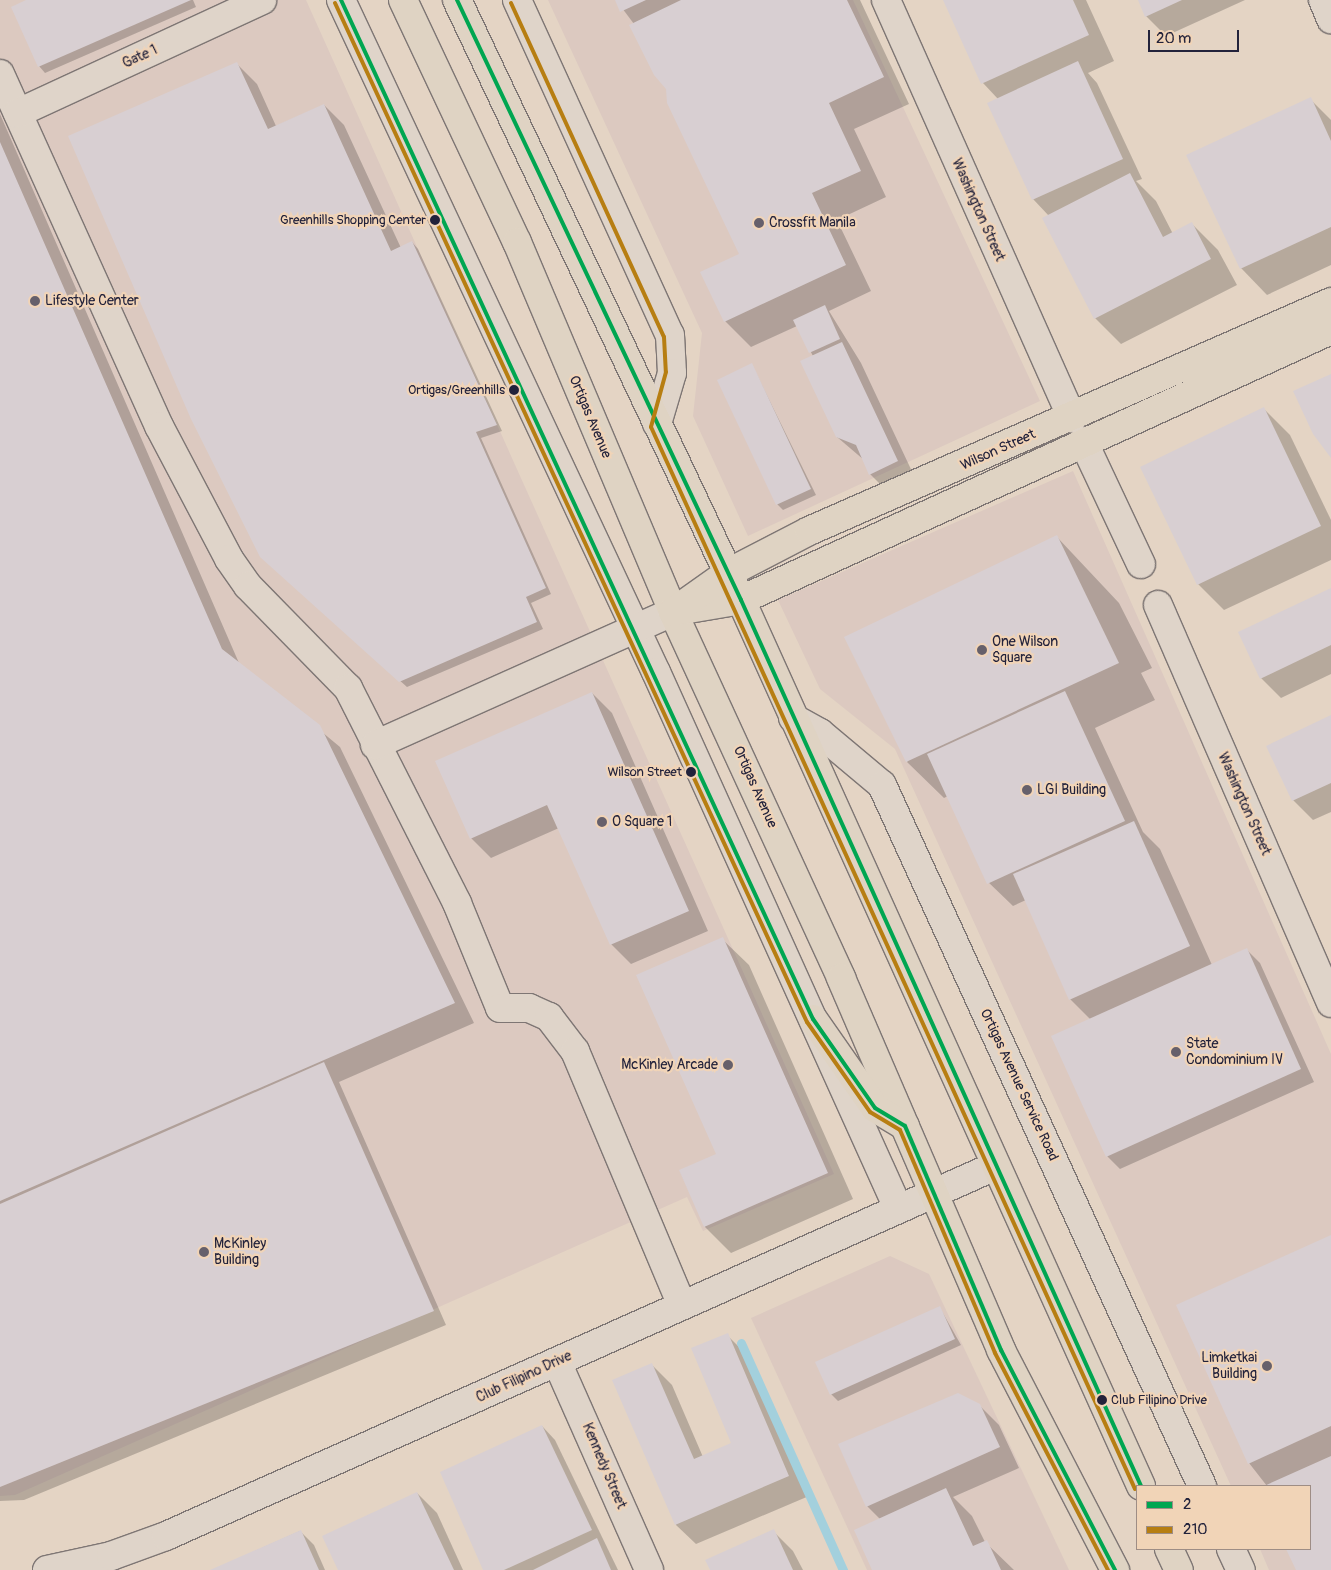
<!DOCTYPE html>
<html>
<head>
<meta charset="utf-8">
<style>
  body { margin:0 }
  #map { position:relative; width:1331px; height:1570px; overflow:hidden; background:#e4d4c4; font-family:Pangolin,sans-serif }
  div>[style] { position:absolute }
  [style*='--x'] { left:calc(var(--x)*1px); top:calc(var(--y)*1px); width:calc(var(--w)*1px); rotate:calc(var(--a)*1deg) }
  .built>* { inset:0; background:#dcc9c0 }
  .shadow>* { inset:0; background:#0003 }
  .stream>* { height:9px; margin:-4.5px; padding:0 4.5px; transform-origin:4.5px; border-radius:4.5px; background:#a3d0dd }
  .building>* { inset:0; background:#d8cfd2 }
  .roads { filter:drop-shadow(1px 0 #7e7674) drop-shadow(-1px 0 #7e7674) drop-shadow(0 1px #7e7674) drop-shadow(0 -1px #7e7674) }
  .minor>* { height:28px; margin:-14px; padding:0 14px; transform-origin:14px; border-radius:14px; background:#dfd4c9 }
  .major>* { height:28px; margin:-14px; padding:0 14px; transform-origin:14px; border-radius:14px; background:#dfd3c3 }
  .bus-1>* { height:4px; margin:-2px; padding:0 2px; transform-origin:2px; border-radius:2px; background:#00a651 }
  .bus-2>* { height:4px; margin:-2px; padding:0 2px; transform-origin:2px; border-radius:2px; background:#b77e12 }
  .dots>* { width:14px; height:14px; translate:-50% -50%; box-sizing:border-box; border:2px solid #f1d4b7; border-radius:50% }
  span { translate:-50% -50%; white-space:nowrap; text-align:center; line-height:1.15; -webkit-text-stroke:4.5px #f1d4b7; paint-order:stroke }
  .bus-label { font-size:13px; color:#22223b }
  .right { translate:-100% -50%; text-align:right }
  .left { translate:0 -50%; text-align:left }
  .street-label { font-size:14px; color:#22223b }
  .poi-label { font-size:14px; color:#22223b }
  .legend { position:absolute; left:1136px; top:1485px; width:175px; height:65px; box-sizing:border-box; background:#f1d4b7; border:1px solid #9e8d85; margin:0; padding:6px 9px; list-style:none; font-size:15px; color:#22223b }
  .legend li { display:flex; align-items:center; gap:10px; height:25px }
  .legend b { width:25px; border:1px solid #9e8d85 }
  .scale { position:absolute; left:1148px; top:30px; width:91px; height:22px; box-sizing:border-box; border:2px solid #22223b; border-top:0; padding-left:6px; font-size:15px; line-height:18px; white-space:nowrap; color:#22223b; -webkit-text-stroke:4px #f1d4b7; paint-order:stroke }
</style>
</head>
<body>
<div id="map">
  <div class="built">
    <div style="clip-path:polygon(0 0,306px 0,834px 1174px,703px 1231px,687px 1197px,15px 1495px,0 1496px)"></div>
    <div style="clip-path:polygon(548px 0,853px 0,1040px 401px,748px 536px,693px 416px,702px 333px)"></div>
    <div style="clip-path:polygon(1073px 471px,1331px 1054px,1331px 1570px,1269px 1570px,1260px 1549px,1310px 1549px,1310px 1486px,1231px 1486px,895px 749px,820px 689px,778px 600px)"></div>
    <div style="clip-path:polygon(890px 1256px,929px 1274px,1069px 1570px,867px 1570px,751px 1318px)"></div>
  </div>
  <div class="shadow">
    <div style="clip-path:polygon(29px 0,193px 0,196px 7px,45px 73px,39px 66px)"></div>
    <div style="clip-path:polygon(616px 0,860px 0,909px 104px,854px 129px,886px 197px,837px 220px,871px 291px,829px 311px,861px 363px,917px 482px,890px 494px,870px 474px,864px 460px,837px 437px,813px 356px,797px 326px,751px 347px,725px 321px,740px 255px,667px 88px,634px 24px)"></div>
    <div style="clip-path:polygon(944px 0,1086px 0,1114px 61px,1088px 73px,1097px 83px,1142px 179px,1136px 181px,1156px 201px,1173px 234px,1192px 224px,1218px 250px,1237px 285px,1121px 344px,1095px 318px,1049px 216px,1033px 199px,998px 99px,983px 83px)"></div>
    <div style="clip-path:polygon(1139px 0,1245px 0,1166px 36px,1146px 16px)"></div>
    <div style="clip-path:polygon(237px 64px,257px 84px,276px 126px,324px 105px,344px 125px,401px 248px,412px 242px,418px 249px,502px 431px,481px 438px,551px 594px,531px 603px,543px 629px,407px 687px,268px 563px)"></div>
    <div style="clip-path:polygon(1310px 99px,1331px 120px,1331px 265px,1267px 295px,1241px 268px)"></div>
    <div style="clip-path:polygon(0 114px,239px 663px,340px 747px,474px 1023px,339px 1082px,446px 1325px,24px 1500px,0 1501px)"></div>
    <div style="clip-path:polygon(752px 365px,816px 495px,783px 510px,777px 504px)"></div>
    <div style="clip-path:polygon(1264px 409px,1290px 435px,1331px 520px,1331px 560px,1224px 610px,1198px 584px)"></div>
    <div style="clip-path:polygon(1057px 537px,1119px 603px,1152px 668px,1141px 673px,1155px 700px,1095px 728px,1143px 832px,1160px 849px,1212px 965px,1247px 950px,1260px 963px,1314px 1082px,1120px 1169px,1107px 1156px,1091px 1020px,1070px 999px,1026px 900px,1013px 906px,986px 880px,948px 796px,944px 798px,907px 762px)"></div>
    <div style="clip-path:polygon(1331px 589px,1331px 674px,1281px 698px,1261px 678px)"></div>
    <div style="clip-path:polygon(592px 693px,612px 713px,708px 931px,631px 964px,611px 944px,559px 828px,491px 858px,471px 838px)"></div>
    <div style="clip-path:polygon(1331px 716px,1331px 812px,1313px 820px,1293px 800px)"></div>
    <div style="clip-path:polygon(722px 939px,749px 965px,853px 1199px,731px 1253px,705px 1227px,680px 1171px,717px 1155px)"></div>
    <div style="clip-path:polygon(1331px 1237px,1331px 1570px,1297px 1570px,1287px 1549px,1310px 1549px,1310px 1486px,1267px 1486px,1249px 1463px)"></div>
    <div style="clip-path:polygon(940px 1308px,961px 1345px,838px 1401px,831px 1394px,817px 1363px)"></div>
    <div style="clip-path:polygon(727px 1335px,747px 1355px,809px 1496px,696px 1544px,676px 1525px,652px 1365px,672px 1385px,703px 1457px,733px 1444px)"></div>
    <div style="clip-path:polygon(979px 1405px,999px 1425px,1019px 1468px,953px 1497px,972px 1516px,985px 1542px,1014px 1570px,874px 1570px,880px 1519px,867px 1506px)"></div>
    <div style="clip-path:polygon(542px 1426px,555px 1440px,618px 1570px,484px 1570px)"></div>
    <div style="clip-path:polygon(417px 1493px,437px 1513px,463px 1570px,339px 1570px)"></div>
    <div style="clip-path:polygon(300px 1531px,314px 1545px,325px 1570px,213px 1570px)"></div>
    <div style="clip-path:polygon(773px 1531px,793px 1551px,803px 1570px,711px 1570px)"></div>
  </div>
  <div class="stream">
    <div style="--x:741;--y:1343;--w:249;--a:65.8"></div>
  </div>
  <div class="building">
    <div style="clip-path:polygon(26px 0,191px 0,38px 67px,11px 7px)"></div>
    <div style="clip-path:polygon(615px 0,646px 0,620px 12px)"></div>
    <div style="clip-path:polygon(681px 0,847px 0,884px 77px,829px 103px,861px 171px,812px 193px,846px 265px,724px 322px,700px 272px,739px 254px,667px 103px,666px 89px,654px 75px,629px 25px)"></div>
    <div style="clip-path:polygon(943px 0,1073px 0,1089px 35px,981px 84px)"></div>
    <div style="clip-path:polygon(1138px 0,1182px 0,1145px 17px)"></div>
    <div style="clip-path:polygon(1078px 61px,1123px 159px,1032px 200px,987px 103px)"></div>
    <div style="clip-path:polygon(237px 62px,268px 129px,324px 104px,391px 251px,412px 241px,497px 425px,476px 432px,546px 588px,526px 597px,537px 622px,399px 682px,260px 557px,191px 419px,68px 136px)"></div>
    <div style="clip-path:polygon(1311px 97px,1331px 141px,1331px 227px,1240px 269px,1186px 155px)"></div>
    <div style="clip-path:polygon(0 142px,222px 649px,320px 725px,455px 1003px,0 1201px)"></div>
    <div style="clip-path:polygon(1130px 173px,1163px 237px,1192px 222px,1211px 259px,1094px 319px,1042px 218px)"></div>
    <div style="clip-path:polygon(825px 305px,840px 339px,809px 353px,793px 320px)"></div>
    <div style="clip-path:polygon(842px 342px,898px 461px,869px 475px,856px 445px,836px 437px,800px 361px)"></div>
    <div style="clip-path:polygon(752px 363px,811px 489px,776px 505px,717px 380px)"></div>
    <div style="clip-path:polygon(1331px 374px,1331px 458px,1313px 434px,1293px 391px)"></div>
    <div style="clip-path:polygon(1264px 407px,1321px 526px,1197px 585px,1140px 467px)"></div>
    <div style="clip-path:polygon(1057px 535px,1119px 663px,906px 762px,844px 637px)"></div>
    <div style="clip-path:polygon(1331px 588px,1331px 645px,1260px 679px,1238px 632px)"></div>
    <div style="clip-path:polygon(1065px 691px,1125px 821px,987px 884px,927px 754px)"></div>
    <div style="clip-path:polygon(592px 692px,689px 911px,610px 945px,547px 805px,470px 839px,435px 761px)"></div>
    <div style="clip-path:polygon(1331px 715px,1331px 783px,1292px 801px,1266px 746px)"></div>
    <div style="clip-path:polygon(1134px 821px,1190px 946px,1069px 1000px,1013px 874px)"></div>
    <div style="clip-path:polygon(723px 937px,828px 1173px,704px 1227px,679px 1170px,716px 1154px,636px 975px)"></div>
    <div style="clip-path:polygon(1247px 948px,1301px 1069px,1106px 1157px,1051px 1036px)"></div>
    <div style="clip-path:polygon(324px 1062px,434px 1311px,0 1487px,0 1204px)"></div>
    <div style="clip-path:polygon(1331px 1235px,1331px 1426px,1248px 1464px,1176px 1305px)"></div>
    <div style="clip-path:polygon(940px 1306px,955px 1339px,830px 1395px,815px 1362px)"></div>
    <div style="clip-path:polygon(728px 1333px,789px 1476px,675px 1525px,612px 1380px,652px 1363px,694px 1459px,731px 1443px,691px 1348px)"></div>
    <div style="clip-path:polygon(958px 1393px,980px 1404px,1000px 1447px,866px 1507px,838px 1444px)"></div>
    <div style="clip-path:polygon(542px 1425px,592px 1530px,504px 1570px,483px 1570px,440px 1472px)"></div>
    <div style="clip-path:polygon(1331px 1456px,1331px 1570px,1296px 1570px,1286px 1549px,1310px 1549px,1310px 1486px,1264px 1486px)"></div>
    <div style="clip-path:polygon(946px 1488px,973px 1546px,987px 1540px,1001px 1570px,872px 1570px,854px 1530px)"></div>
    <div style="clip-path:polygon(417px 1492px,454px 1570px,338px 1570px,322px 1536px)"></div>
    <div style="clip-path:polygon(774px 1529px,793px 1570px,710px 1570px,705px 1560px)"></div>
    <div style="clip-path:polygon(301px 1530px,319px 1570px,210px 1570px)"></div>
    <div style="clip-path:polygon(597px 1538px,611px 1570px,533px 1570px)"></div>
  </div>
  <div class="roads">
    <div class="minor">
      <div style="--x:341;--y:0;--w:742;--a:64.89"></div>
      <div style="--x:656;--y:672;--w:588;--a:65.7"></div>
      <div style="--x:517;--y:0;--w:368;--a:65.5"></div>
      <div style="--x:670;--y:335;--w:38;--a:87"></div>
      <div style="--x:672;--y:373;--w:53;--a:106.4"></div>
      <div style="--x:886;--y:0;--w:458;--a:66"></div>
      <div style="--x:1323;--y:0;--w:21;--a:67"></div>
      <div style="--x:0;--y:74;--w:386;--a:65.7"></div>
      <div style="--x:159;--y:426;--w:150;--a:62.2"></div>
      <div style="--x:229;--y:559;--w:33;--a:55"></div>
      <div style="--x:248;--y:586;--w:143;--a:45.6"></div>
      <div style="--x:348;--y:688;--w:241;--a:63.1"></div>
      <div style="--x:457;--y:903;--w:113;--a:67.7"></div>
      <div style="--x:500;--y:1008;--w:29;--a:0"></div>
      <div style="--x:529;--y:1008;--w:22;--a:24"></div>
      <div style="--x:549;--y:1017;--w:43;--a:52.6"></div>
      <div style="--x:575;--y:1051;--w:276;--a:67.2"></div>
      <div style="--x:18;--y:113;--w:269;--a:-24.8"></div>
      <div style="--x:1083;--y:441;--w:136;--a:64.8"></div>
      <div style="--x:1158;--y:605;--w:434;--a:66.5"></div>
      <div style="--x:793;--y:718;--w:31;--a:29"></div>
      <div style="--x:820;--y:733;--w:81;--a:40"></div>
      <div style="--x:882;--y:785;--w:771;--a:65.46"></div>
      <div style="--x:375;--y:745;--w:326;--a:-24.1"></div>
      <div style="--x:557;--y:1362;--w:227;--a:66.1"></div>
      <div style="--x:1231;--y:1549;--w:23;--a:65"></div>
      <div style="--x:47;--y:1570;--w:66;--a:-12.3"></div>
      <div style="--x:111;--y:1556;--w:59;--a:-20"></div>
      <div style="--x:166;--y:1536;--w:908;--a:-24.05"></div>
    </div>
    <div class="major">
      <div style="--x:403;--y:0;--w:268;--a:64.8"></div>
      <div style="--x:517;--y:242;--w:402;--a:67.1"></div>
      <div style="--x:673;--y:612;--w:403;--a:65.3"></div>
      <div style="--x:841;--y:978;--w:405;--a:66.7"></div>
      <div style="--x:1001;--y:1350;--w:248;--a:62.6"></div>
      <div style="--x:457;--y:0;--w:664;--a:64.67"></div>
      <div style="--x:741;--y:600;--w:972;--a:65.7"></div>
      <div style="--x:682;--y:610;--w:60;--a:-9.6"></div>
      <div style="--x:741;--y:600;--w:649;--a:-24.59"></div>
      <div style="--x:673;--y:612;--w:67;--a:-35.3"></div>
      <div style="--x:728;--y:573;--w:91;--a:-27.4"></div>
      <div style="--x:809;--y:531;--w:570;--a:-23.69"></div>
      <div style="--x:813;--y:1019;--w:108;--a:55.1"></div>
      <div style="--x:875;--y:1108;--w:35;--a:31"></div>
      <div style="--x:1169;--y:1549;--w:23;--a:65"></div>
    </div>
  </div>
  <div class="bus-1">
    <div style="--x:341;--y:0;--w:1123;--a:65.15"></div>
    <div style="--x:813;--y:1019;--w:108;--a:55.1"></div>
    <div style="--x:875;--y:1108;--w:35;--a:31"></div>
    <div style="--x:905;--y:1126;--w:244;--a:66.8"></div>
    <div style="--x:1001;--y:1350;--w:248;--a:62.6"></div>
    <div style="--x:457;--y:0;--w:664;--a:64.67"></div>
    <div style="--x:741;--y:600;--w:972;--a:65.7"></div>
  </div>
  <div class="bus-2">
    <div style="--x:335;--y:3;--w:1123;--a:65.15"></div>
    <div style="--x:807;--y:1022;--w:110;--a:55"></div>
    <div style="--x:870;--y:1112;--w:35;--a:31"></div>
    <div style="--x:900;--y:1130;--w:242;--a:66.9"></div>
    <div style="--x:995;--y:1353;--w:245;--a:62.5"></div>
    <div style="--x:511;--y:3;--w:367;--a:65.4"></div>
    <div style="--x:664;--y:337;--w:35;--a:87"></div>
    <div style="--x:666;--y:372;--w:57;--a:105.3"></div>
    <div style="--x:651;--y:427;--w:1167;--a:65.5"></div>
  </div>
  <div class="dots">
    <div style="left:435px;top:220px;background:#22223b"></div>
    <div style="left:759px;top:223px;background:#66606b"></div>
    <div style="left:35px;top:301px;background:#66606b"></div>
    <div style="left:514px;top:390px;background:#22223b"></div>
    <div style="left:982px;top:650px;background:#66606b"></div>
    <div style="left:691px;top:772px;background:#22223b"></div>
    <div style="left:1027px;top:790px;background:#66606b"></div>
    <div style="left:602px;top:822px;background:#66606b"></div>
    <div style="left:1176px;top:1052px;background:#66606b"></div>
    <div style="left:728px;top:1065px;background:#66606b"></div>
    <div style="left:204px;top:1252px;background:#66606b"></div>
    <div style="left:1267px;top:1366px;background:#66606b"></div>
    <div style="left:1102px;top:1400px;background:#22223b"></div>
  </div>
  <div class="bus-label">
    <span class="right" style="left:426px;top:220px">Greenhills Shopping Center</span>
    <span class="right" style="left:505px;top:390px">Ortigas/Greenhills</span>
    <span class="right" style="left:682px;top:772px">Wilson Street</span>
    <span class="left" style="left:1111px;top:1400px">Club Filipino Drive</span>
  </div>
  <div class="street-label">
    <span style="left:140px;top:57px;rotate:-25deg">Gate 1</span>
    <span style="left:978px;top:210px;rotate:66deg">Washington Street</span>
    <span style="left:590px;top:417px;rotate:67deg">Ortigas Avenue</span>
    <span style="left:998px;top:450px;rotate:-24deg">Wilson Street</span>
    <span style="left:755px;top:787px;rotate:66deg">Ortigas Avenue</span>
    <span style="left:1244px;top:804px;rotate:66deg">Washington Street</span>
    <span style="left:1019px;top:1085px;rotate:65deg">Ortigas Avenue Service Road</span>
    <span style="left:524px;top:1377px;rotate:-25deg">Club Filipino Drive</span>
    <span style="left:604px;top:1466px;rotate:67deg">Kennedy Street</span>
  </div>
  <div class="poi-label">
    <span class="left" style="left:769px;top:223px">Crossfit Manila</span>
    <span class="left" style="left:45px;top:301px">Lifestyle Center</span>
    <span class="left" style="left:992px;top:650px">One Wilson<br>Square</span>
    <span class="left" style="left:1037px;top:790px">LGI Building</span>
    <span class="left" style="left:612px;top:822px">O Square 1</span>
    <span class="left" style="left:1186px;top:1052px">State<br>Condominium IV</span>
    <span class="right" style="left:718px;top:1065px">McKinley Arcade</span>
    <span class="left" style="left:214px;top:1252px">McKinley<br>Building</span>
    <span class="right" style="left:1257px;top:1366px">Limketkai<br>Building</span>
  </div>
  <ul class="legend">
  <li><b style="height:6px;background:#00a651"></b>2</li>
  <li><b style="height:6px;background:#b77e12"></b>210</li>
  </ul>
  <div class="scale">20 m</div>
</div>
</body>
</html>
